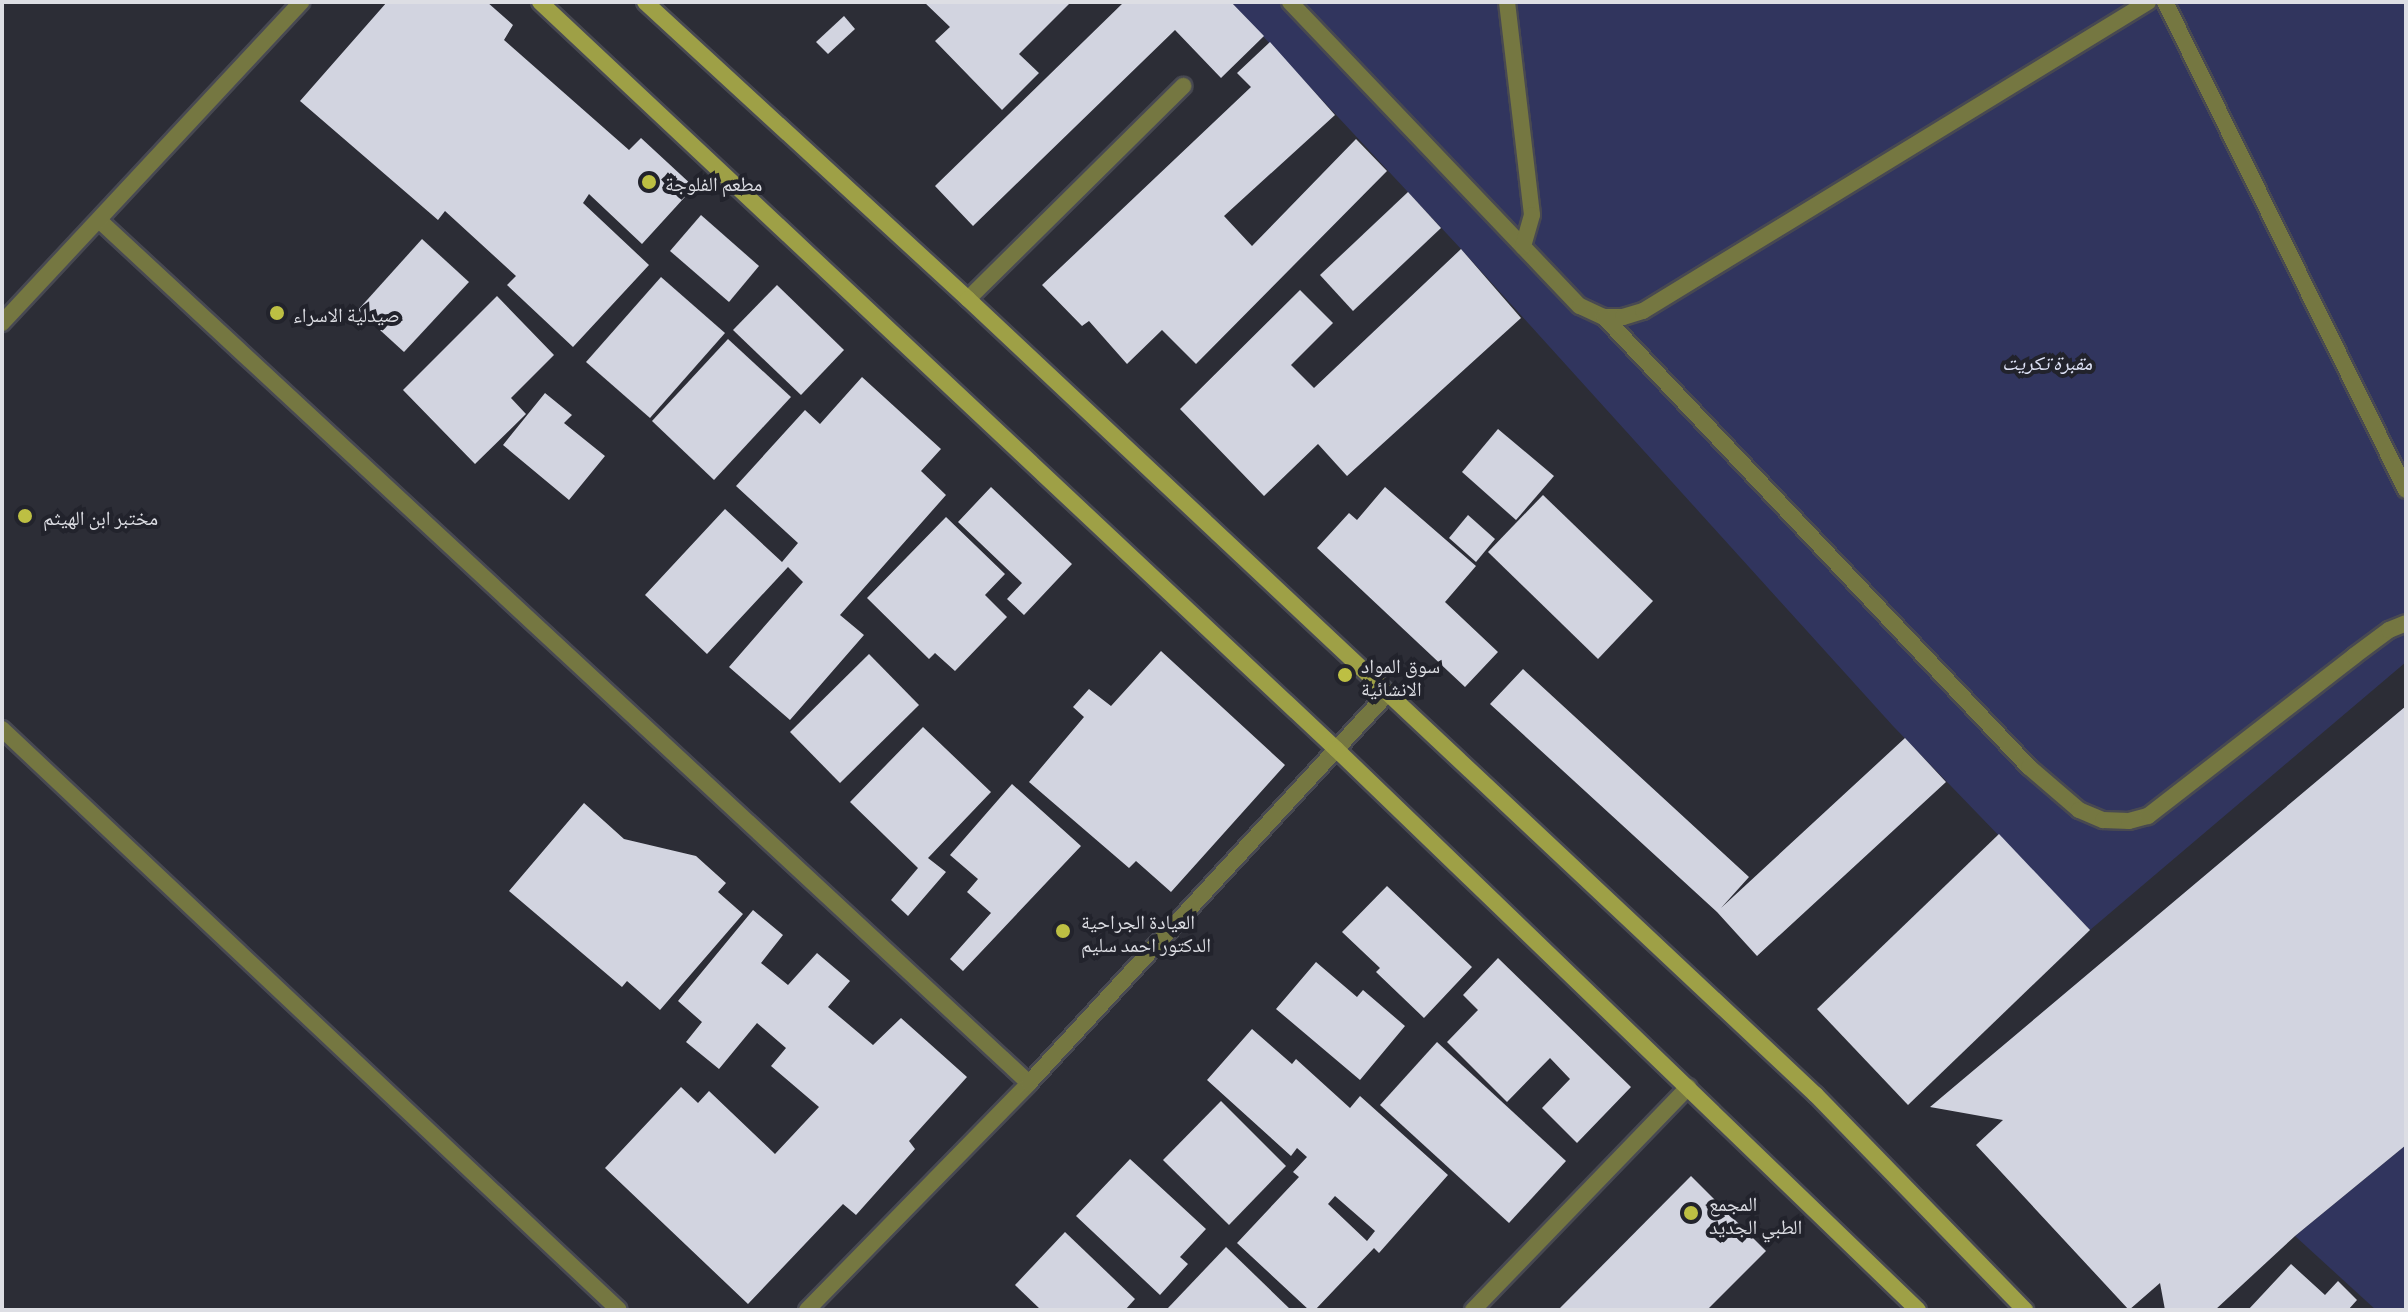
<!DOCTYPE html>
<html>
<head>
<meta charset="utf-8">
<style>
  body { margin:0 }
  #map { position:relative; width:2408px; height:1312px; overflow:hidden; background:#2c2d36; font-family:Literata,"Noto Naskh Arabic",serif }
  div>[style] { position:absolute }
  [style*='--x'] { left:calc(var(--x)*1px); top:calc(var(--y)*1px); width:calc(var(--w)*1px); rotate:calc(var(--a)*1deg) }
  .green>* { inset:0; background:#31355e }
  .building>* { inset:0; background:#d2d4e0 }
  .roads { filter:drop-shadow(2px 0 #484952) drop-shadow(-2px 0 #484952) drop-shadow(0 2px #484952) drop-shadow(0 -2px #484952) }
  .lane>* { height:16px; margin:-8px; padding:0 8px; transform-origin:8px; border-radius:8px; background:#757741 }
  .street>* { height:16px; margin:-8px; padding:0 8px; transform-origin:8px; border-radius:8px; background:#757741 }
  .secondary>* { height:16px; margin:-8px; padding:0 8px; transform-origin:8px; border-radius:8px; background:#9ea046 }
  .dots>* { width:22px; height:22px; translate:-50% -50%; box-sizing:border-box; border:4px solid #22232c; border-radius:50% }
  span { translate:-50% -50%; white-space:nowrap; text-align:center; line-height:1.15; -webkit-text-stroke:8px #22232c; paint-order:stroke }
  .poi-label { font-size:20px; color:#dddee4 }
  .left { translate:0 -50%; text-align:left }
  .park-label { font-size:20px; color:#dfe3f7; font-style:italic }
  .frame { position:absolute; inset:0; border:4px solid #dddee4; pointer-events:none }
</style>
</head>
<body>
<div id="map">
  <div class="green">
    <div style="clip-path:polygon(1231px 2px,2406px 2px,2406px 662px,2090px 930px,1893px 726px,1461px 249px)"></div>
    <div style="clip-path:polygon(2406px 1145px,2406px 1310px,2376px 1310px,2295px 1236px)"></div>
  </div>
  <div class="building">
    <div style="clip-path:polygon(387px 2px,487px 2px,513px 25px,504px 40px,629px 150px,641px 138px,694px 187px,642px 244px,589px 194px,583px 203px,649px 265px,573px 347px,507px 285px,516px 276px,445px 211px,438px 220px,300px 101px)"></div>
    <div style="clip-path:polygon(924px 2px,1071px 2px,1019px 54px,1039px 73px,1002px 110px,935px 41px,950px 27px)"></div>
    <div style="clip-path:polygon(1124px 2px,1231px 2px,1264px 36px,1221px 78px,1175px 30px,973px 226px,935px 186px)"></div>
    <div style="clip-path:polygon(844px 16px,855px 29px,828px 54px,816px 42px)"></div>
    <div style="clip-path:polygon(1270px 42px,1335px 115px,1224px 216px,1252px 246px,1356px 139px,1387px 171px,1196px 364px,1162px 330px,1127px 364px,1089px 321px,1082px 326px,1042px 285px,1251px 87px,1237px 73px)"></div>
    <div style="clip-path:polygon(1408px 192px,1441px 228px,1353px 311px,1320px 275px)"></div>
    <div style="clip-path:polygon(701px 215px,759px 266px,729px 302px,670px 251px)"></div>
    <div style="clip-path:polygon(422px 239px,469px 282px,404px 352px,358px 310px)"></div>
    <div style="clip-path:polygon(1461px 249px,1521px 318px,1347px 476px,1318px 444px,1264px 496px,1180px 409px,1300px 290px,1333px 323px,1291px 365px,1314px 388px)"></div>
    <div style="clip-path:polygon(661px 277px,725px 333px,650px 418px,586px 362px)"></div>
    <div style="clip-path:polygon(777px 285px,844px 350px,801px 395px,733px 330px)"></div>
    <div style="clip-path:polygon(497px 296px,554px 355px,511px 398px,526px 414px,475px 464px,403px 390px)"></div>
    <div style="clip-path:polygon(728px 339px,791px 397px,714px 480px,652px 421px)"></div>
    <div style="clip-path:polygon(862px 377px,941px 449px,921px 471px,946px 495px,840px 615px,864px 635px,790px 720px,729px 667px,803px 582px,788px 567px,707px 654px,645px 595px,725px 509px,782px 562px,798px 543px,736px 486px,805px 410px,820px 424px)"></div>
    <div style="clip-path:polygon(545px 393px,572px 415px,564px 423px,605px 456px,569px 500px,503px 445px)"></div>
    <div style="clip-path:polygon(1498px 429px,1554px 476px,1516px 520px,1462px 472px)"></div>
    <div style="clip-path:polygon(991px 487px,1072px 564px,1024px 615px,1007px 599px,1022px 583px,958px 522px)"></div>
    <div style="clip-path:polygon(1385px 487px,1476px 566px,1445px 602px,1498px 652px,1465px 687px,1317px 548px,1349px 513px,1357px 520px)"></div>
    <div style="clip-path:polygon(1543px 495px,1653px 601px,1598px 659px,1488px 552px)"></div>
    <div style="clip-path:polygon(1468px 515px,1495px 539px,1476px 562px,1449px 538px)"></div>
    <div style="clip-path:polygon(946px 517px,1005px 574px,985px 595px,1007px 617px,955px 671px,935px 653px,929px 659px,867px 598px)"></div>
    <div style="clip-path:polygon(1161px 651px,1285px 765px,1171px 892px,1136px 861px,1129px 868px,1029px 782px,1084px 717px,1073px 707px,1089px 689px,1111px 706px)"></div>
    <div style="clip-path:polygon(869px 654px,919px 705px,840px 783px,790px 732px)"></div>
    <div style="clip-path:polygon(1523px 669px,1749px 877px,1721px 908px,1905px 738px,1946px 782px,1757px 956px,1717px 912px,1490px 704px)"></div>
    <div style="clip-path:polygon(2406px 706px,2406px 1145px,2295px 1236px,2215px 1310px,2165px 1310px,2160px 1283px,2129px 1310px,1976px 1145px,2003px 1120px,1930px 1107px)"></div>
    <div style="clip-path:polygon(923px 727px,991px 792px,928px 858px,946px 872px,908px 916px,891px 900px,918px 868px,850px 802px)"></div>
    <div style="clip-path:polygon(1012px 784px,1081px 846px,963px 971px,950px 959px,991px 913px,967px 892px,978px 879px,950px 855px)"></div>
    <div style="clip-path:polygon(584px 803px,624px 839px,696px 856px,726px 883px,718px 892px,743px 914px,660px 1010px,627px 981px,622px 987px,509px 891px)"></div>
    <div style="clip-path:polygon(1999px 834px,2090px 930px,1908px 1105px,1817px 1009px)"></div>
    <div style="clip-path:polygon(1387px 886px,1472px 967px,1424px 1018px,1376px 972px,1380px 968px,1342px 932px)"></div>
    <div style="clip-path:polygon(753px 910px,783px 935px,761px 963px,788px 985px,817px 953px,850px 981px,828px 1007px,873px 1045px,901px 1018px,967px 1077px,909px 1141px,915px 1149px,856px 1215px,843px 1204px,748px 1304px,605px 1168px,681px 1087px,698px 1103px,709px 1091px,775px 1154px,819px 1107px,771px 1066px,786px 1048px,757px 1023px,719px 1069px,686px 1042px,702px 1022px,678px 1001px)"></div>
    <div style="clip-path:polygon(1498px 958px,1631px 1087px,1577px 1143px,1542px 1108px,1570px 1079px,1550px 1058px,1507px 1102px,1447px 1042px,1478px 1010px,1463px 995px)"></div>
    <div style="clip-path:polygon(1316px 962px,1357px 997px,1363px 990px,1405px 1026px,1360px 1080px,1276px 1009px)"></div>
    <div style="clip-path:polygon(evenodd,1252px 1029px,1292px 1064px,1296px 1059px,1350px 1108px,1360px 1096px,1448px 1175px,1379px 1253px,1374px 1248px,1315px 1310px,1309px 1310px,1237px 1243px,1299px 1177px,1293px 1172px,1307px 1157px,1297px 1148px,1291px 1156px,1207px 1080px,1252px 1029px,1335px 1196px,1375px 1231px,1367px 1241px,1328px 1204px,1335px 1196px)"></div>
    <div style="clip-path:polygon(1437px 1042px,1566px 1161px,1509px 1223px,1380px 1105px)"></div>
    <div style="clip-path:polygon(1221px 1101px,1286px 1166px,1229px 1225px,1163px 1160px)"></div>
    <div style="clip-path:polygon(1130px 1159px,1206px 1229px,1180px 1257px,1188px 1264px,1160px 1295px,1076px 1216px)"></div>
    <div style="clip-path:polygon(1691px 1176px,1766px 1251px,1707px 1310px,1558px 1310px)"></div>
    <div style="clip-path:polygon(1065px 1232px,1135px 1299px,1125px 1310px,1041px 1310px,1015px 1285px)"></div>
    <div style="clip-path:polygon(1226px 1247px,1291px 1310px,1171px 1310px,1168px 1308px)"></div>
    <div style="clip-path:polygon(2291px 1264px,2325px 1295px,2338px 1281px,2357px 1300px,2348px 1310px,2248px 1310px)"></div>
  </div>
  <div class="roads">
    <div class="lane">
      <div style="--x:1290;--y:2;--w:420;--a:46.4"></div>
      <div style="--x:1580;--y:306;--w:26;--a:25"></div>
      <div style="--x:1604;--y:317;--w:19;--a:0"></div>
      <div style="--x:1623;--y:317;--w:21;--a:-17"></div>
      <div style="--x:1643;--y:311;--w:592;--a:-31.46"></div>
      <div style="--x:1507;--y:2;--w:214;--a:83.3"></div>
      <div style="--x:1532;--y:215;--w:33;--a:106"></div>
      <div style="--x:2165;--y:2;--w:544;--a:63.72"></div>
      <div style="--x:968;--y:299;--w:303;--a:-44.7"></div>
      <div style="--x:1604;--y:317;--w:619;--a:46.64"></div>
      <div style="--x:2029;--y:767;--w:66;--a:40.7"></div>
      <div style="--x:2079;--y:810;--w:26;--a:23"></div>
      <div style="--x:2103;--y:820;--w:26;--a:2"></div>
      <div style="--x:2129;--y:821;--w:20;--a:-15"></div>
      <div style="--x:2148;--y:816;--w:261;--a:-37.8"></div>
      <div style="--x:2354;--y:656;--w:44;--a:-36.6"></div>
      <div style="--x:2389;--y:630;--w:18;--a:-22"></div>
    </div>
    <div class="street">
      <div style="--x:100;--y:221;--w:1267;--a:42.86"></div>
      <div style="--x:2;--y:323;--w:439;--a:-47"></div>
      <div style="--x:2;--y:729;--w:847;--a:43.28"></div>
      <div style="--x:807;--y:1310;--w:318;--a:-45.6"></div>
      <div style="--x:1029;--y:1083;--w:530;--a:-47.37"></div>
      <div style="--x:1473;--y:1310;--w:310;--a:-46"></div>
    </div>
    <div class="secondary">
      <div style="--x:540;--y:2;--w:1092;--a:43.18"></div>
      <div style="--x:1336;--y:749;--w:808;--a:43.95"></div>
      <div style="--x:645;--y:2;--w:439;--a:42.6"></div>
      <div style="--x:968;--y:299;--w:1163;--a:43.19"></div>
      <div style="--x:1816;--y:1095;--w:300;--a:45.8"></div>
    </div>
  </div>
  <div class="dots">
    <div style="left:649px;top:182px;background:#bdbf43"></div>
    <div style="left:277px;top:313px;background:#bdbf43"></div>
    <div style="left:25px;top:516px;background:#bdbf43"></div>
    <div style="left:1345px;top:675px;background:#bdbf43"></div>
    <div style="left:1063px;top:931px;background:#bdbf43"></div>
    <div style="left:1691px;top:1213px;background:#bdbf43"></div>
  </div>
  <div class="poi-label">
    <span class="left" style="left:665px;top:182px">مطعم الفلوجة</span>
    <span class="left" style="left:293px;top:313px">صيدلية الاسراء</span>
    <span class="left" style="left:43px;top:516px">مختبر ابن الهيثم</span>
    <span class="left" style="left:1361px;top:676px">سوق المواد<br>الانشائية</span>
    <span class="left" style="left:1081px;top:932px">العيادة الجراحية<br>الدكتور احمد سليم</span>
    <span class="left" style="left:1709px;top:1214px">المجمع<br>الطبي الجديد</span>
  </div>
  <div class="park-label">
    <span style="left:2047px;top:361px">مقبرة تكريت</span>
  </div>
  <div class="frame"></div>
</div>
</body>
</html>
